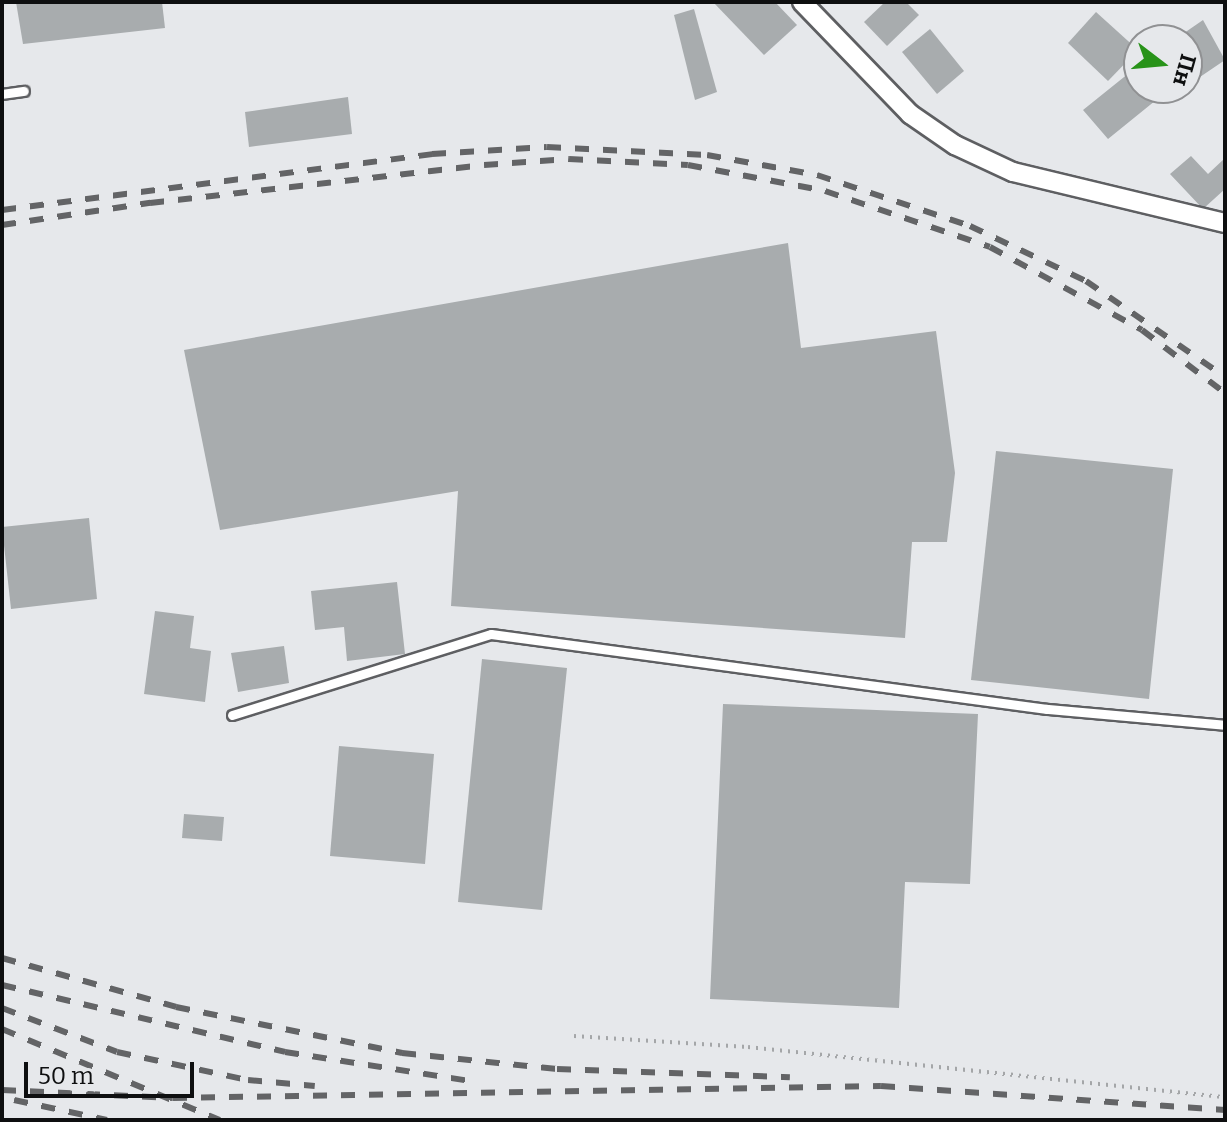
<!DOCTYPE html>
<html>
<head>
<meta charset="utf-8">
<style>
  body { margin:0 }
  #map { position:relative; width:1227px; height:1122px; overflow:hidden; background:#e6e8eb; font-family:Bitter,serif }
  div>[style] { position:absolute }
  [style*='--x'] { left:calc(var(--x)*1px); top:calc(var(--y)*1px); width:calc(var(--w)*1px); rotate:calc(var(--a)*1deg) }
  .building>* { inset:0; background:#a8acae }
  .path>* { height:4px; margin-top:-2px; transform-origin:0; background:repeating-linear-gradient(90deg,#a4a6a8 0 2px,transparent 0 8px) }
  .roads { filter:drop-shadow(2px 0 #5e5f62) drop-shadow(-2px 0 #5e5f62) drop-shadow(0 2px #5e5f62) drop-shadow(0 -2px #5e5f62) }
  .lane>* { height:9px; margin:-4.5px; padding:0 4.5px; transform-origin:4.5px; border-radius:4.5px; background:#fff }
  .street>* { height:18px; margin:-9px; padding:0 9px; transform-origin:9px; border-radius:9px; background:#fff }
  .rail>* { height:6px; margin-top:-3px; transform-origin:0; background:repeating-linear-gradient(90deg,#636466 0 14px,transparent 0 28px) }
  span { translate:-50% -50%; white-space:nowrap; text-align:center; line-height:1.15; -webkit-text-stroke:8px #e6e8eb; paint-order:stroke }
  .frame { position:absolute; inset:0; border:4px solid #0e0f10; pointer-events:none }
  .north { position:absolute; left:1123px; top:24px; width:80px; height:80px; box-sizing:border-box; background:#e6e8eb; border:2px solid #909193; border-radius:50%; rotate:106deg; font-size:22px; font-weight:700; line-height:32px; text-align:center; color:#0e0f10 }
  .north::after { content:''; display:block; margin:auto; width:28px; height:36px; background:#289319; clip-path:polygon(50% 0,100% 100%,50% 72%,0 100%) }
  .scale { position:absolute; left:24px; top:1062px; width:170px; height:36px; box-sizing:border-box; border:4px solid #0e0f10; border-top:0; padding-left:10px; font-size:24px; line-height:28px; white-space:nowrap; color:#0e0f10; -webkit-text-stroke:6px #e6e8eb; paint-order:stroke }
</style>
</head>
<body>
<div id="map">
  <div class="building">
    <div style="clip-path:polygon(16px 2px,162px 2px,165px 28px,23px 44px)"></div>
    <div style="clip-path:polygon(713px 2px,775px 2px,797px 25px,764px 55px)"></div>
    <div style="clip-path:polygon(885px 2px,906px 2px,919px 15px,887px 46px,864px 22px)"></div>
    <div style="clip-path:polygon(694px 9px,717px 92px,695px 100px,674px 15px)"></div>
    <div style="clip-path:polygon(1096px 12px,1138px 50px,1108px 81px,1068px 43px)"></div>
    <div style="clip-path:polygon(1203px 20px,1225px 60px,1197px 79px,1187px 65px,1187px 40px,1174px 40px)"></div>
    <div style="clip-path:polygon(930px 29px,964px 71px,937px 94px,902px 52px)"></div>
    <div style="clip-path:polygon(1139px 65px,1139px 88px,1166px 92px,1108px 139px,1083px 110px)"></div>
    <div style="clip-path:polygon(348px 97px,352px 134px,249px 147px,245px 112px)"></div>
    <div style="clip-path:polygon(1191px 156px,1208px 174px,1225px 158px,1225px 189px,1203px 209px,1170px 174px)"></div>
    <div style="clip-path:polygon(788px 243px,801px 348px,936px 331px,955px 473px,947px 542px,912px 542px,905px 638px,451px 606px,458px 491px,220px 530px,184px 350px)"></div>
    <div style="clip-path:polygon(996px 451px,1173px 469px,1149px 699px,971px 680px)"></div>
    <div style="clip-path:polygon(89px 518px,97px 599px,11px 609px,2px 527px)"></div>
    <div style="clip-path:polygon(397px 582px,405px 654px,347px 661px,344px 627px,315px 630px,311px 591px)"></div>
    <div style="clip-path:polygon(155px 611px,194px 616px,190px 648px,211px 651px,205px 702px,144px 694px)"></div>
    <div style="clip-path:polygon(284px 646px,289px 683px,238px 692px,231px 653px)"></div>
    <div style="clip-path:polygon(482px 659px,567px 668px,542px 910px,458px 902px)"></div>
    <div style="clip-path:polygon(723px 704px,978px 714px,970px 884px,905px 882px,899px 1008px,710px 999px)"></div>
    <div style="clip-path:polygon(339px 746px,434px 754px,425px 864px,330px 856px)"></div>
    <div style="clip-path:polygon(184px 814px,224px 817px,222px 841px,182px 838px)"></div>
  </div>
  <div class="path">
    <div style="--x:574;--y:1036;--w:174;--a:3.6"></div>
    <div style="--x:748;--y:1047;--w:480;--a:6"></div>
  </div>
  <div class="roads">
    <div class="lane">
      <div style="--x:2;--y:94;--w:22;--a:-8"></div>
      <div style="--x:232;--y:715;--w:271;--a:-17.4"></div>
      <div style="--x:491;--y:634;--w:561;--a:7.68"></div>
      <div style="--x:1047;--y:709;--w:179;--a:5.1"></div>
    </div>
    <div class="street">
      <div style="--x:802;--y:2;--w:156;--a:46"></div>
      <div style="--x:910;--y:114;--w:55;--a:34.6"></div>
      <div style="--x:955;--y:145;--w:64;--a:25"></div>
      <div style="--x:1013;--y:172;--w:218;--a:13.5"></div>
    </div>
  </div>
  <div class="rail">
    <div style="--x:2;--y:210;--w:434;--a:-7.4"></div>
    <div style="--x:432;--y:154;--w:115;--a:-3.5"></div>
    <div style="--x:547;--y:147;--w:160;--a:2.9"></div>
    <div style="--x:707;--y:155;--w:112;--a:10.3"></div>
    <div style="--x:817;--y:175;--w:161;--a:18.4"></div>
    <div style="--x:970;--y:226;--w:128;--a:25.4"></div>
    <div style="--x:1086;--y:281;--w:169;--a:34.6"></div>
    <div style="--x:2;--y:225;--w:150;--a:-8.5"></div>
    <div style="--x:150;--y:203;--w:336;--a:-6.5"></div>
    <div style="--x:484;--y:165;--w:85;--a:-4"></div>
    <div style="--x:569;--y:159;--w:119;--a:2.9"></div>
    <div style="--x:688;--y:165;--w:139;--a:10.7"></div>
    <div style="--x:825;--y:191;--w:174;--a:18.7"></div>
    <div style="--x:990;--y:247;--w:173;--a:28.6"></div>
    <div style="--x:1142;--y:330;--w:104;--a:37.2"></div>
    <div style="--x:2;--y:958;--w:181;--a:15.7"></div>
    <div style="--x:176;--y:1007;--w:231;--a:11.5"></div>
    <div style="--x:402;--y:1053;--w:156;--a:5.9"></div>
    <div style="--x:557;--y:1069;--w:233;--a:2"></div>
    <div style="--x:2;--y:985;--w:291;--a:13.3"></div>
    <div style="--x:285;--y:1052;--w:193;--a:8.9"></div>
    <div style="--x:2;--y:1008;--w:123;--a:20.9"></div>
    <div style="--x:117;--y:1052;--w:134;--a:12.1"></div>
    <div style="--x:248;--y:1080;--w:67;--a:5.1"></div>
    <div style="--x:2;--y:1029;--w:236;--a:22.7"></div>
    <div style="--x:2;--y:1090;--w:171;--a:2.7"></div>
    <div style="--x:173;--y:1098;--w:708;--a:-0.97"></div>
    <div style="--x:881;--y:1086;--w:345;--a:4"></div>
    <div style="--x:14;--y:1100;--w:95;--a:12.1"></div>
  </div>
  <div class="frame"></div>
  <div class="north">Пн</div>
  <div class="scale">50 m</div>
</div>
</body>
</html>
